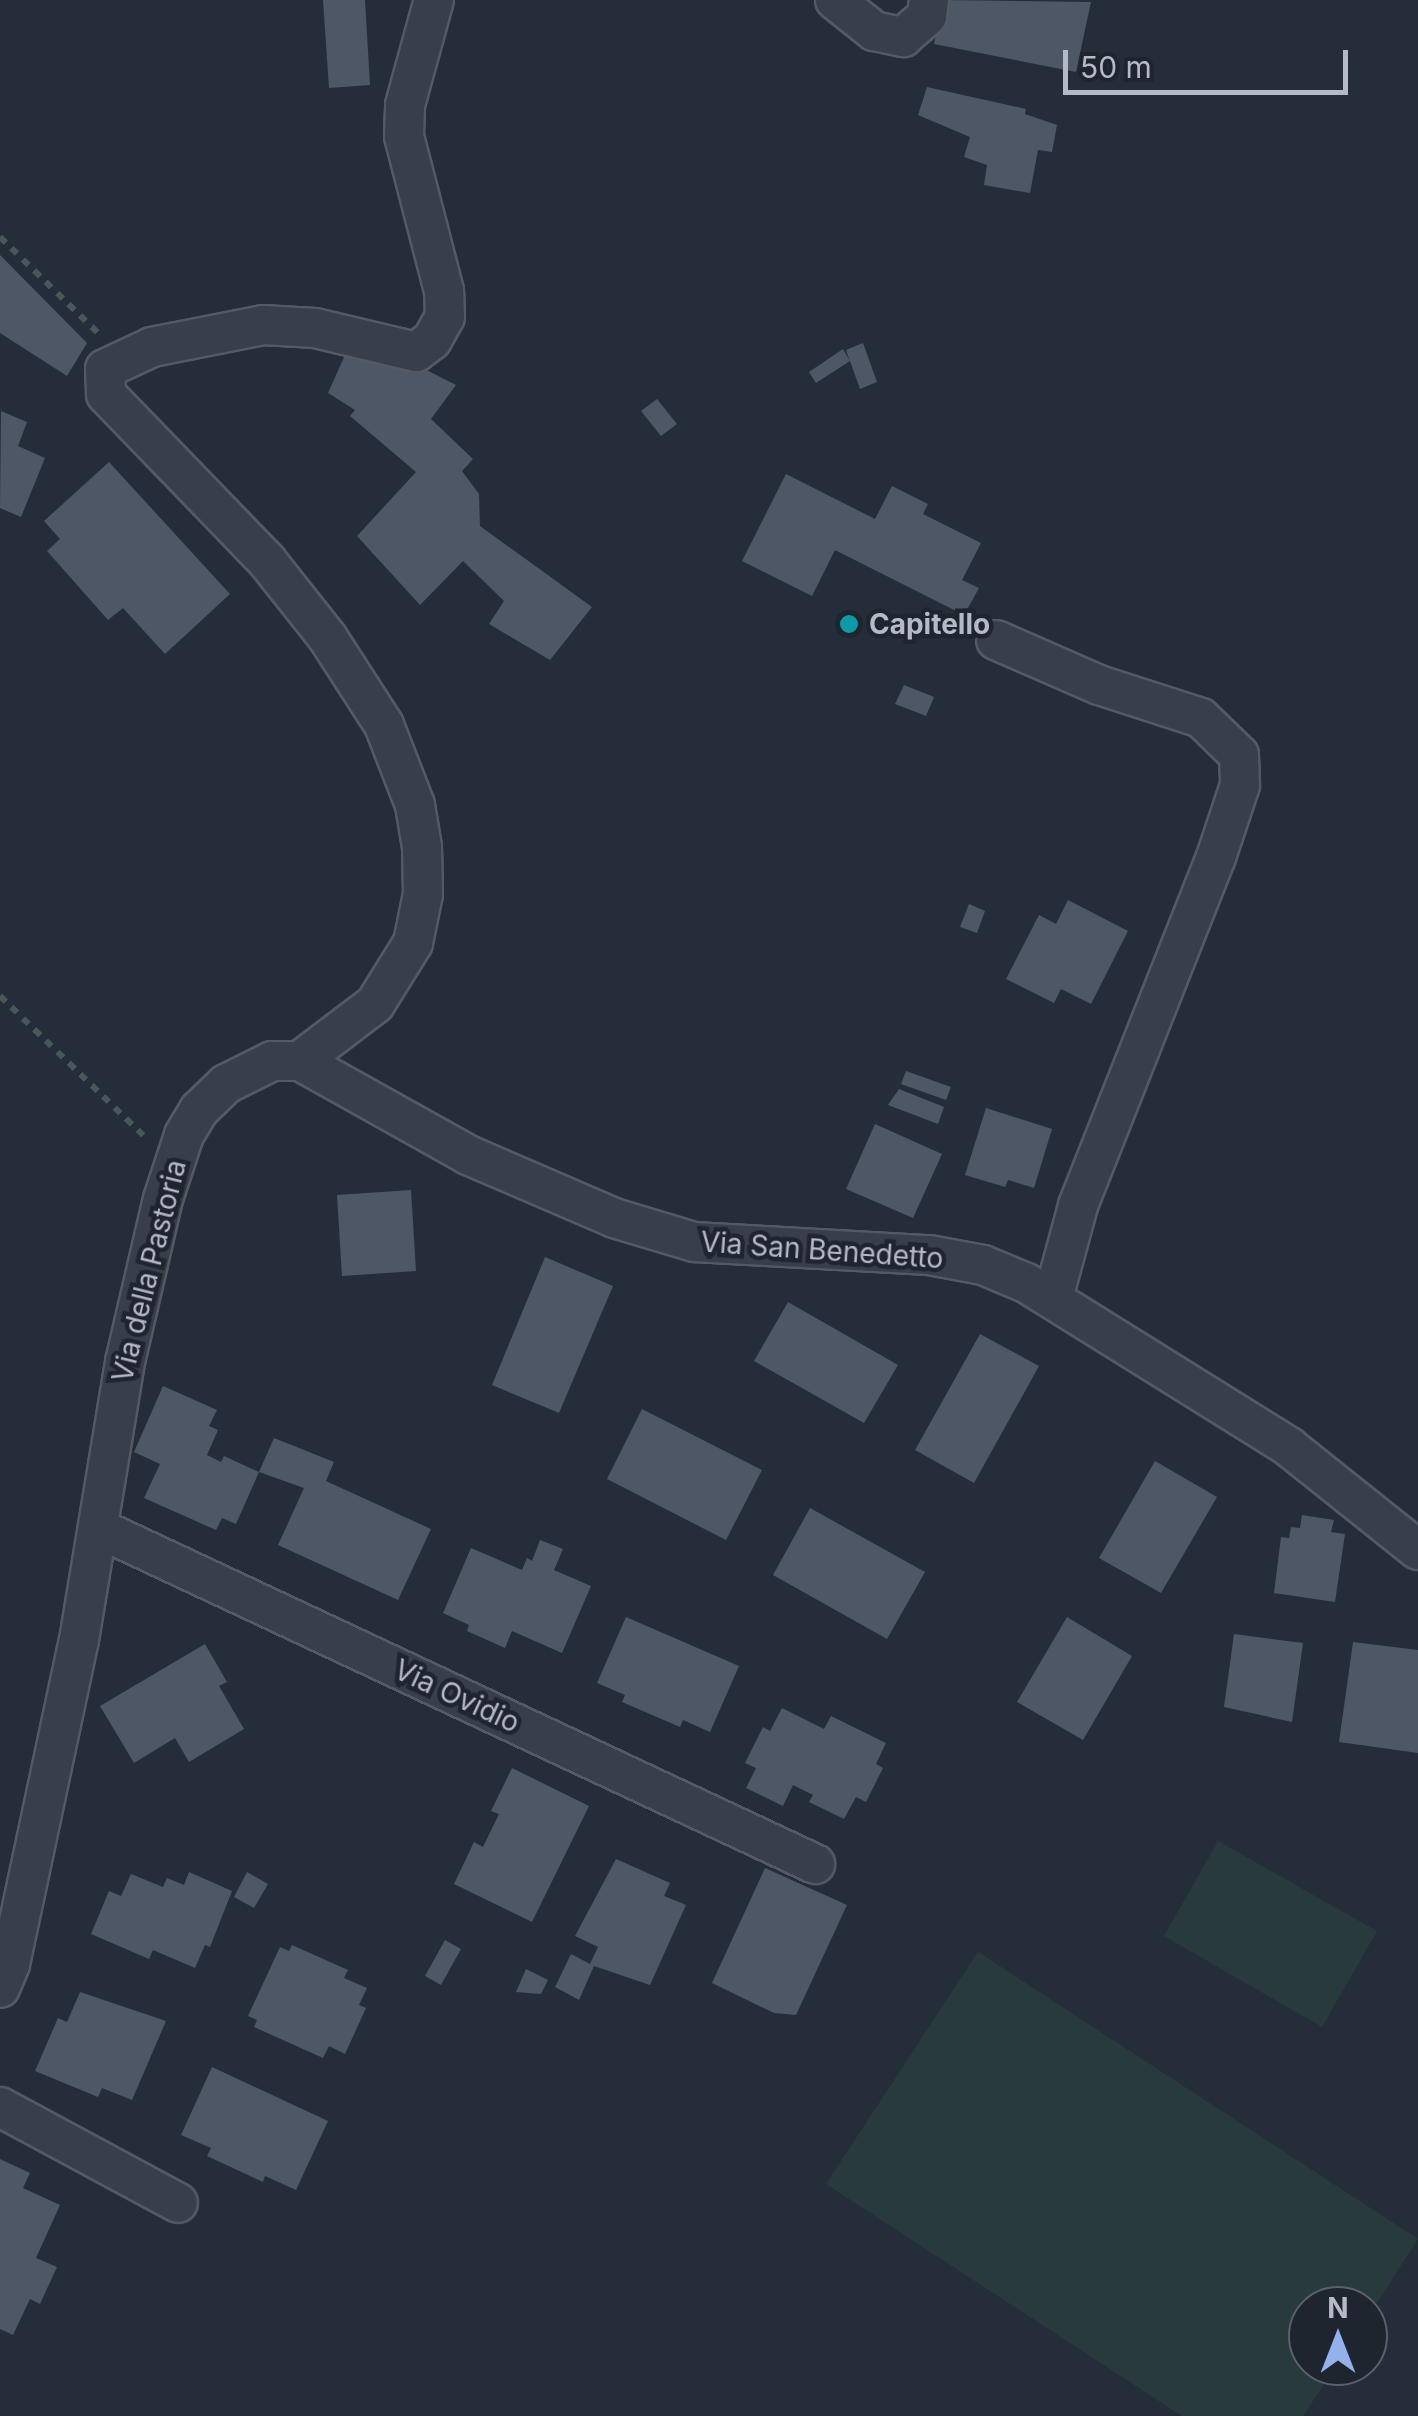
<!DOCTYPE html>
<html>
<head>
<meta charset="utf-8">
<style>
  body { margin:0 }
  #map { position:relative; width:1418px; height:2416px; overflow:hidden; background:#262d3a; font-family:Inter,sans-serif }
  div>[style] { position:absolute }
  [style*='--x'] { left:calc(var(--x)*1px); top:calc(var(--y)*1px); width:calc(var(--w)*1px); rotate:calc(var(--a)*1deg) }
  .green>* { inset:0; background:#283a3c }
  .building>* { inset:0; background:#4e5765 }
  .path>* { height:6px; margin-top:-3px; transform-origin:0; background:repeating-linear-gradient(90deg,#47575a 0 8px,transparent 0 16px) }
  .roads { filter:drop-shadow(2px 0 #545a65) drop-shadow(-2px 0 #545a65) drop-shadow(0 2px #545a65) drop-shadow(0 -2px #545a65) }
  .street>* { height:38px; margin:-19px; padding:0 19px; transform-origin:19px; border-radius:19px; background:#393f4a }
  .dots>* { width:28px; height:28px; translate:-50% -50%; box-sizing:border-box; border:5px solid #1e252f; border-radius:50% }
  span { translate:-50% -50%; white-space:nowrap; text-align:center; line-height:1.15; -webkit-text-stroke:9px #1e252f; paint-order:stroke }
  .poi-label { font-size:28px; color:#b5bac6; font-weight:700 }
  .left { translate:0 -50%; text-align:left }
  .street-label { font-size:28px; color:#b5bac6 }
  .north { position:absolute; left:1288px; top:2286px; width:100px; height:100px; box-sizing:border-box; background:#1e252f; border:2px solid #5a616b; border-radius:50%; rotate:0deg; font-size:28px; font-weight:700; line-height:40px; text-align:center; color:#b5bac6 }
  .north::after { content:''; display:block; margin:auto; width:35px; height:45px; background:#93b2ec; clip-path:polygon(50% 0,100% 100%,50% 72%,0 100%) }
  .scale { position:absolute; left:1063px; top:50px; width:285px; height:45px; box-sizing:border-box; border:5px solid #b5bac6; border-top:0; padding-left:12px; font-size:30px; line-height:35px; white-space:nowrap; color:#b5bac6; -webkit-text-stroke:8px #1e252f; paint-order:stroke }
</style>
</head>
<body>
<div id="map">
  <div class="green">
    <div style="clip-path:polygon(1218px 1841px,1377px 1931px,1322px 2027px,1164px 1936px)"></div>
    <div style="clip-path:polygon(978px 1952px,1418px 2239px,1368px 2317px,1368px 2306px,1308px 2306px,1308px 2366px,1336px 2366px,1303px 2416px,1182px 2416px,826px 2184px)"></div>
  </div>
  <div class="building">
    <div style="clip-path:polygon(323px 0,365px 0,370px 85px,329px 88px)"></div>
    <div style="clip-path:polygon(943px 0,1091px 2px,1076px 72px,934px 44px)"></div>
    <div style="clip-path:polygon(927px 87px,1026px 109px,1025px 114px,1057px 125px,1052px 152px,1038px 150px,1030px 193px,984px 185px,987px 165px,964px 157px,970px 137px,918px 115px)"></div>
    <div style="clip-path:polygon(0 255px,87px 343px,67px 376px,0 333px)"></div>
    <div style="clip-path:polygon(863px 343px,877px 382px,860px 389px,846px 350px)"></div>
    <div style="clip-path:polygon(358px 347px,393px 353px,456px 385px,431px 419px,473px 459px,462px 471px,479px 494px,480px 526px,592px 607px,550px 660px,489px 624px,504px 601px,463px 561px,420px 605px,357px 536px,416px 472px,350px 416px,355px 410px,328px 393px,345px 355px,354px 359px)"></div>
    <div style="clip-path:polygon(843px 349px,850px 361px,816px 383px,809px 372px)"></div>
    <div style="clip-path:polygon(657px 399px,677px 424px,661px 436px,641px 411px)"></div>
    <div style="clip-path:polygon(1px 411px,27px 422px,18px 446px,45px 458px,21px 517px,0 508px)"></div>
    <div style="clip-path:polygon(109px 462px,230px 594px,165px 654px,123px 608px,108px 620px,47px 551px,60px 539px,44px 521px)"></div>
    <div style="clip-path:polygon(786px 474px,875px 519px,892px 486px,928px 504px,923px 514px,981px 543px,962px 580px,979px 588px,964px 615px,835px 550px,812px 596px,742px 561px)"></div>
    <div style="clip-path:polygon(904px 685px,934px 697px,926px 716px,895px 704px)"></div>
    <div style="clip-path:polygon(1068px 900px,1128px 931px,1091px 1004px,1061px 989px,1054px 1003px,1006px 979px,1039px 915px,1056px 924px)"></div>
    <div style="clip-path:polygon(969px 904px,985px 911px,977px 933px,960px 927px)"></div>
    <div style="clip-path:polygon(906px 1071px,951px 1087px,946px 1100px,901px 1084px)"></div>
    <div style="clip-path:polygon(899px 1089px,944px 1107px,938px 1124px,888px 1105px)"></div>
    <div style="clip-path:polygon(986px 1108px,1052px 1129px,1034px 1188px,1008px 1180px,1005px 1187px,965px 1175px)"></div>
    <div style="clip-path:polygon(875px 1124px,942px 1154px,913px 1218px,846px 1189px)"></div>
    <div style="clip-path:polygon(411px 1190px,416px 1271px,342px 1276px,337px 1195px)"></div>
    <div style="clip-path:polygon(545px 1257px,613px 1286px,559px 1413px,492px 1385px)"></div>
    <div style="clip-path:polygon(788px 1302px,898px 1365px,864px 1423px,754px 1361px)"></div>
    <div style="clip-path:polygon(980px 1334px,1039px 1366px,974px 1483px,915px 1450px)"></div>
    <div style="clip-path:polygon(163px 1386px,217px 1410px,209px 1426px,218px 1430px,207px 1455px,221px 1462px,224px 1456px,259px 1472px,236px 1524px,222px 1518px,216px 1530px,144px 1498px,160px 1464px,134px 1452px)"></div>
    <div style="clip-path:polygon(642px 1409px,762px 1470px,726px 1540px,607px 1479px)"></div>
    <div style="clip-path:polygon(274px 1438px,334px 1462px,326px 1481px,431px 1529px,398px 1600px,278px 1545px,304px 1488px,259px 1472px)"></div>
    <div style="clip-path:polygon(1155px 1461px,1217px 1497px,1161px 1593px,1099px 1558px)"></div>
    <div style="clip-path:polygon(810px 1508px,925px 1572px,887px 1639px,773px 1575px)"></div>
    <div style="clip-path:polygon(1302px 1515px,1334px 1520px,1331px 1532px,1345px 1534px,1335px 1602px,1274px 1593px,1281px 1537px,1289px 1538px,1291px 1527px,1300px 1528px)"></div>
    <div style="clip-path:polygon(540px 1540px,563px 1549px,554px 1570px,591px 1586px,562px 1653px,512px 1631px,505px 1648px,467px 1631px,469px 1625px,443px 1613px,471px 1548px,522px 1570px,527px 1558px,532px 1561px)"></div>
    <div style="clip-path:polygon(626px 1617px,739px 1666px,710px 1732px,683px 1720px,680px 1727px,622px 1702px,625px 1695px,597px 1683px)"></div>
    <div style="clip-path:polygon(1067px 1617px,1132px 1656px,1083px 1740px,1017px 1702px)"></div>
    <div style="clip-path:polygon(1234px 1634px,1303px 1643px,1292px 1722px,1224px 1707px)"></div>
    <div style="clip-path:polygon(1353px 1642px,1418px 1650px,1418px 1753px,1339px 1742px)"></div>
    <div style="clip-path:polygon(205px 1644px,227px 1682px,219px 1686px,244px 1729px,189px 1762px,175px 1738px,134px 1763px,100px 1706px)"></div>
    <div style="clip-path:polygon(782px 1708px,824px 1729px,831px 1716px,886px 1743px,876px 1764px,883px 1768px,866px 1802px,856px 1797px,844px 1819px,809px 1802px,813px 1795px,793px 1785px,783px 1806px,746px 1788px,756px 1768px,745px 1763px,763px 1727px,770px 1731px)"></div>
    <div style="clip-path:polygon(512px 1768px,589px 1806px,532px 1922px,454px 1884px,474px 1842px,483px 1847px,499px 1814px,491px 1811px)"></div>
    <div style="clip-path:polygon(616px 1859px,670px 1883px,664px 1896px,686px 1905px,650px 1985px,594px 1966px,579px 2000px,555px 1987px,571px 1954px,590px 1964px,598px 1947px,575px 1936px)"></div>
    <div style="clip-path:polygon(765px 1868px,847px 1905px,796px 2015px,774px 2013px,712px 1983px)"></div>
    <div style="clip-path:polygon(189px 1872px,232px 1891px,210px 1947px,205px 1945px,195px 1968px,153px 1950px,149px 1959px,91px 1934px,109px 1891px,121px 1896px,131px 1874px,163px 1887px,167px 1878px,184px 1885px)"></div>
    <div style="clip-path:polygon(247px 1872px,268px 1884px,254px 1908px,234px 1897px)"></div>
    <div style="clip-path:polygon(445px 1940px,461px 1949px,441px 1985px,425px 1976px)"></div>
    <div style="clip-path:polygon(292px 1945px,348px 1970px,344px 1978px,367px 1988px,359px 2005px,366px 2008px,345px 2054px,329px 2046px,323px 2058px,254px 2027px,257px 2020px,248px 2016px,280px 1947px,289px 1951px)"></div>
    <div style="clip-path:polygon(526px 1969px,548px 1980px,541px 1994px,516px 1992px)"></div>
    <div style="clip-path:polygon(80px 1992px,166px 2021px,132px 2100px,102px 2088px,98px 2097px,35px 2071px,58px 2018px,67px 2022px)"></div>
    <div style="clip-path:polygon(212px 2067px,328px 2121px,296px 2190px,265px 2176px,263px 2182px,207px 2156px,211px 2148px,181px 2135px)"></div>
    <div style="clip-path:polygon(0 2159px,30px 2173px,23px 2188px,60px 2205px,36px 2258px,57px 2267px,40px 2304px,30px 2299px,13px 2335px,0 2329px)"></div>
  </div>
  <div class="path">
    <div style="--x:0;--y:237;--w:139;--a:44.4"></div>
    <div style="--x:0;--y:996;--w:201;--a:44.2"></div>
  </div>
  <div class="roads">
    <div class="street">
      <div style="--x:835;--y:0;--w:50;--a:38.5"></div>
      <div style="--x:874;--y:31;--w:30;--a:12"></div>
      <div style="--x:903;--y:37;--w:32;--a:-41"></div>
      <div style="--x:927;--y:16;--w:16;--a:-83"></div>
      <div style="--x:996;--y:640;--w:112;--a:23.6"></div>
      <div style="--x:1099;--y:685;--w:107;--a:17.9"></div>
      <div style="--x:1201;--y:718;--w:53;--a:44.2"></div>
      <div style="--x:1239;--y:755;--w:30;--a:88"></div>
      <div style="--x:1240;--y:785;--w:76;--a:108.4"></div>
      <div style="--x:1216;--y:857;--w:375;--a:111.6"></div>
      <div style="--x:1078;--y:1206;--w:95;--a:105.2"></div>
      <div style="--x:300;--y:1061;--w:193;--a:29.2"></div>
      <div style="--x:468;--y:1155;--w:159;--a:23.3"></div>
      <div style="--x:614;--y:1218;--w:84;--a:16.7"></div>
      <div style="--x:694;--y:1242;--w:235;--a:3.2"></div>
      <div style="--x:929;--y:1255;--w:55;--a:10.5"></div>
      <div style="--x:983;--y:1265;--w:47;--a:22.7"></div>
      <div style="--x:1026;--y:1283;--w:310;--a:31.9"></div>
      <div style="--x:1289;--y:1447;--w:165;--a:38.6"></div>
      <div style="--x:98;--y:1528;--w:792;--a:25.11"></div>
      <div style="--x:0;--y:1988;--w:26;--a:-67"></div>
      <div style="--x:10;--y:1964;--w:331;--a:-78"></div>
      <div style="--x:79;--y:1640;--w:282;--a:-80.6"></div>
      <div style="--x:125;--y:1362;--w:167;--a:-76.9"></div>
      <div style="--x:163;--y:1199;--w:67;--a:-71.8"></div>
      <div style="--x:184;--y:1135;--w:29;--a:-59"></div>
      <div style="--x:199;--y:1110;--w:37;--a:-44"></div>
      <div style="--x:226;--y:1084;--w:51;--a:-26.6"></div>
      <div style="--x:272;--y:1061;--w:28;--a:0"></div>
      <div style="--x:300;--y:1061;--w:94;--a:-37.2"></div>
      <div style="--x:375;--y:1004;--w:72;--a:-58.1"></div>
      <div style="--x:413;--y:943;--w:50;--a:-78.5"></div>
      <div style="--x:423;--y:894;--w:47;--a:-91.2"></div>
      <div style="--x:422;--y:847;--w:43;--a:-99.5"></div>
      <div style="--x:415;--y:805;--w:86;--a:-111.2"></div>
      <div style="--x:384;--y:725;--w:103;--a:-122.8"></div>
      <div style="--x:328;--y:638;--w:98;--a:-128.4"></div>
      <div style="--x:267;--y:561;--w:232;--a:-134"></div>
      <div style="--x:106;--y:394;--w:25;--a:-92"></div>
      <div style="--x:105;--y:369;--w:52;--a:-25.1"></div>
      <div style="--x:152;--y:347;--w:113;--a:-11.2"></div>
      <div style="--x:263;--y:325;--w:52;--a:3.3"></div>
      <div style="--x:315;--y:328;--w:104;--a:13.4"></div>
      <div style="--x:416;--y:352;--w:20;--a:-37"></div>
      <div style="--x:432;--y:340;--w:26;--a:-61"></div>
      <div style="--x:445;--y:317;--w:26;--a:-92"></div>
      <div style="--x:444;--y:291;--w:160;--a:-104.5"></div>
      <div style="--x:404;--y:136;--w:31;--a:-88"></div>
      <div style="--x:405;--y:105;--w:109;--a:-74.6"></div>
      <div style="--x:0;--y:2107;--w:202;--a:28.3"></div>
    </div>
  </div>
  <div class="dots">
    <div style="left:849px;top:624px;background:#0f9aa8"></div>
  </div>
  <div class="poi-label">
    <span class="left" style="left:869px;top:624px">Capitello</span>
  </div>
  <div class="street-label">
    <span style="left:822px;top:1250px;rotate:4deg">Via San Benedetto</span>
    <span style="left:149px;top:1271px;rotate:-76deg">Via della Pastoria</span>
    <span style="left:457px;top:1696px;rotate:25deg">Via Ovidio</span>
  </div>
  <div class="north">N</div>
  <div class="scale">50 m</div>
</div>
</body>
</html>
